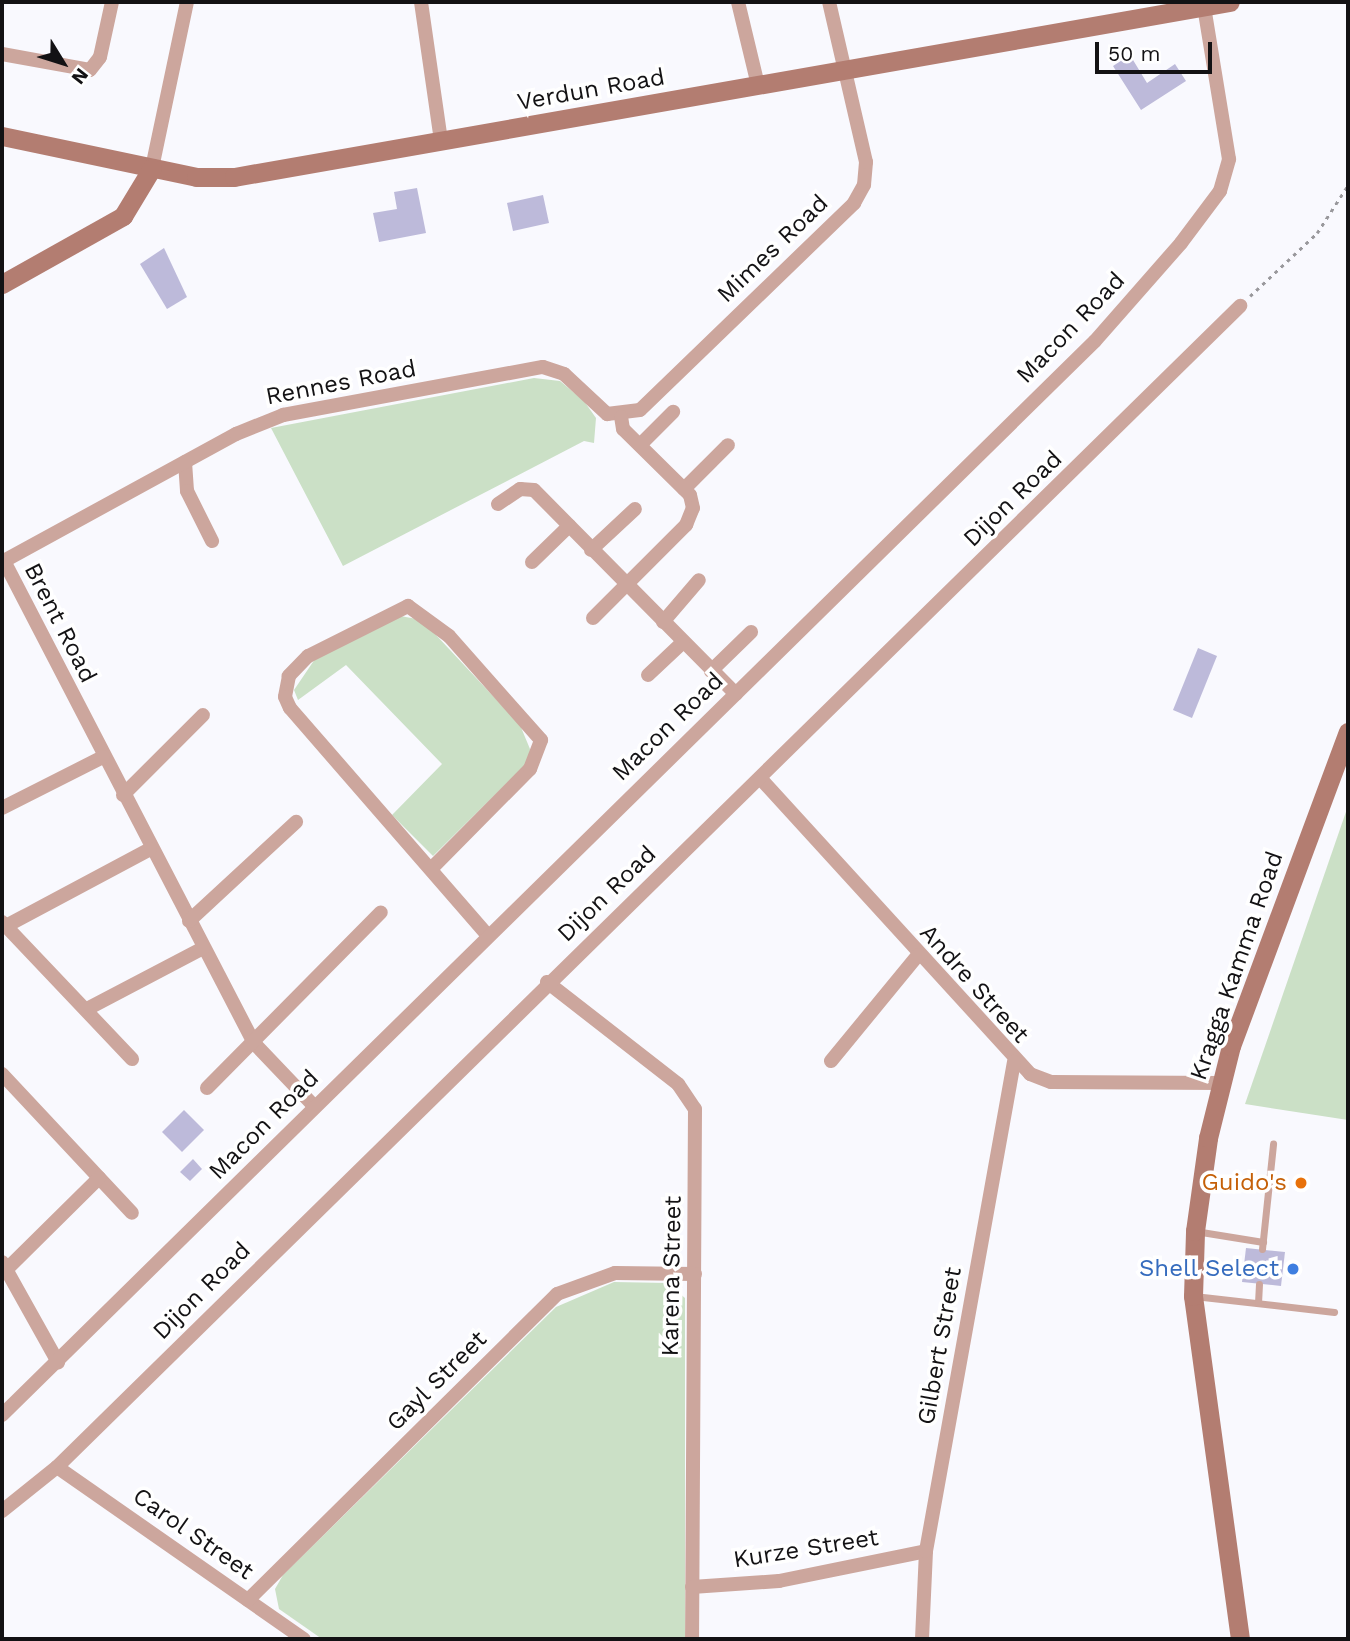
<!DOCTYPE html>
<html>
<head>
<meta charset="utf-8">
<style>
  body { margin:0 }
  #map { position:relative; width:1350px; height:1641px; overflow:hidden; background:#f9f9fe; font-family:"Work Sans",sans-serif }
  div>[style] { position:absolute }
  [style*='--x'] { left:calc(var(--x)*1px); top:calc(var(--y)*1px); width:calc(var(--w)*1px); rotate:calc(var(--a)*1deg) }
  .green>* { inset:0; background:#cbe0c6 }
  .building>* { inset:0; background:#bdbada }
  .path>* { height:2.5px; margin-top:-1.25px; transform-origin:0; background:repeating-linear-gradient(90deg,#99989c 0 3.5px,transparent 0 8.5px) }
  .lane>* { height:7px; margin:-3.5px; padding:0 3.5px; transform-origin:3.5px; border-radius:3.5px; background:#cca69d }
  .street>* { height:14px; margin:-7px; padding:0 7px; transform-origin:7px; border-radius:7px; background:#cca69d }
  .secondary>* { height:19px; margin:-9.5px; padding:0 9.5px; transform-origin:9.5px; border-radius:9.5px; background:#b37d71 }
  .dots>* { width:19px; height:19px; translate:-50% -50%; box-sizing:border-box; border:4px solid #fff; border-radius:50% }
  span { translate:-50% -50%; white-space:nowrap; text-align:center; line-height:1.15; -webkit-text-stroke:7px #fff; paint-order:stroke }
  .street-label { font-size:24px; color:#131214 }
  .food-label { font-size:24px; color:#c56008 }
  .right { translate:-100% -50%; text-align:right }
  .shop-label { font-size:24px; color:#366cbe }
  .frame { position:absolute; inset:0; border:4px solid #131214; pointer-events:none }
  .north { position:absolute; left:28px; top:28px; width:70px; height:70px; -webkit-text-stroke:5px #fff; paint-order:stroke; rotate:128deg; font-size:19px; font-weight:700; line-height:28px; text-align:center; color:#131214 }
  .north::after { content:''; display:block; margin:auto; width:24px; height:32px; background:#131214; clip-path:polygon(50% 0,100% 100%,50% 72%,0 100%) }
  .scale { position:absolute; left:1095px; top:42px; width:117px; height:32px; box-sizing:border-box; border:4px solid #131214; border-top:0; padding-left:9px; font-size:21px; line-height:24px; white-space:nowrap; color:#131214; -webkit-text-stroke:5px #fff; paint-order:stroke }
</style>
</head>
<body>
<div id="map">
  <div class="green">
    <div style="clip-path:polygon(534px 378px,560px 381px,584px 401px,596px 418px,594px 443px,584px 441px,343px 566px,271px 428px)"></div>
    <div style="clip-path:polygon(395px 615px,422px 620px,520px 725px,530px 749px,529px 761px,433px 856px,392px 815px,442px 764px,346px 665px,298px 700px,294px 690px,315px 659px)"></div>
    <div style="clip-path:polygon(1348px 806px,1348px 1120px,1245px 1104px)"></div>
    <div style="clip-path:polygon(614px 1282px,667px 1283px,685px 1298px,685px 1639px,322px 1639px,279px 1609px,275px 1589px,283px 1575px,556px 1307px)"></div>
  </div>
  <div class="building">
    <div style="clip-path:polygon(1130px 55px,1147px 83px,1175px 64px,1186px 81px,1141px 110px,1113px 66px)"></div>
    <div style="clip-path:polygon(417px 188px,426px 233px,379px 242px,373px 213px,397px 209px,394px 192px)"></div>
    <div style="clip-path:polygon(543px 195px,549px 223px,513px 231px,507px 203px)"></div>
    <div style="clip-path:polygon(164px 248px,187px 297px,167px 309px,140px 264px)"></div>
    <div style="clip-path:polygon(1198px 648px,1217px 656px,1192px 718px,1173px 710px)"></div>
    <div style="clip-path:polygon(184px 1110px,204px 1130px,182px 1152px,162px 1132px)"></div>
    <div style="clip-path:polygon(193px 1159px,202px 1169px,190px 1181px,180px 1172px)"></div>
    <div style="clip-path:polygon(1246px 1248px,1285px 1252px,1281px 1286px,1242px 1282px)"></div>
  </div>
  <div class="path">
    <div style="--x:1250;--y:296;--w:92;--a:-43.2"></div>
    <div style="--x:1317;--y:233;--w:57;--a:-57.1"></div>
  </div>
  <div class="lane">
    <div style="--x:1195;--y:1231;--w:69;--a:9.2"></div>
    <div style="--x:1262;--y:1249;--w:106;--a:-84"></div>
    <div style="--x:1194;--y:1296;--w:141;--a:6.5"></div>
    <div style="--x:1258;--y:1303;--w:19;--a:-87"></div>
  </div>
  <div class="street">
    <div style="--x:421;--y:2;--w:140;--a:81.8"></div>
    <div style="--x:738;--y:2;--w:85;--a:76.5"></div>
    <div style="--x:2;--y:54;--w:89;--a:10.3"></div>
    <div style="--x:90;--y:70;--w:16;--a:-52"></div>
    <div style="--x:100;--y:57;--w:56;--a:-77.7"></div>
    <div style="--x:152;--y:168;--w:170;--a:-78.1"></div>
    <div style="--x:640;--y:445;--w:47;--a:-45"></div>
    <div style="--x:185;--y:462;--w:29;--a:86"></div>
    <div style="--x:187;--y:491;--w:56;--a:63.4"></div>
    <div style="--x:684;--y:489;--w:62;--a:-45"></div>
    <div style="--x:498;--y:504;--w:27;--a:-34"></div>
    <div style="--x:520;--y:489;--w:14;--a:4"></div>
    <div style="--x:534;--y:490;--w:287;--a:45.3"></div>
    <div style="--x:591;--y:550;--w:60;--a:-43"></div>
    <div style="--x:4;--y:561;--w:543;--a:62.59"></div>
    <div style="--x:254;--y:1043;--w:87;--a:46.4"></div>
    <div style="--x:2;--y:562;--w:267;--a:-28.7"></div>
    <div style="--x:236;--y:434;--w:51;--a:-22"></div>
    <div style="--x:283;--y:415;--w:264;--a:-10.5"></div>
    <div style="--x:543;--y:367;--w:22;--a:18"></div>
    <div style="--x:564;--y:374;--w:59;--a:42.9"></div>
    <div style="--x:607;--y:414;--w:33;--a:-7"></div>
    <div style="--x:640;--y:410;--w:298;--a:-44"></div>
    <div style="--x:854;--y:203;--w:21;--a:-61"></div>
    <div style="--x:864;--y:185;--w:23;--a:-85"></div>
    <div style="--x:866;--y:162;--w:164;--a:-103"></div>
    <div style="--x:532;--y:562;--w:52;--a:-44.2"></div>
    <div style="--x:593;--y:618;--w:132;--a:-45"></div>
    <div style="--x:686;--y:525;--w:18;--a:-68"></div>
    <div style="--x:693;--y:508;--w:13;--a:-103"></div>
    <div style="--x:690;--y:495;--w:94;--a:-135.4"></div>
    <div style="--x:623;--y:429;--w:12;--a:-99"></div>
    <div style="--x:663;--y:622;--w:55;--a:-49.4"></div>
    <div style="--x:711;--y:671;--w:56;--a:-44.3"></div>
    <div style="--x:648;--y:675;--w:48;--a:-43.3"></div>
    <div style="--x:760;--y:778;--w:401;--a:47.6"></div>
    <div style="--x:1030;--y:1074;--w:22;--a:21"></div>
    <div style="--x:1051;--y:1082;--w:169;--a:0.3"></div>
    <div style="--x:123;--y:795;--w:113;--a:-45"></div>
    <div style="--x:2;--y:808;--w:113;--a:-26.8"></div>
    <div style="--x:431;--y:869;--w:141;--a:-45.3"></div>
    <div style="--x:530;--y:769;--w:31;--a:-69"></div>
    <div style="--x:541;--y:740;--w:139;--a:-131.5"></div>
    <div style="--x:449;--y:636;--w:51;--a:-143.8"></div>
    <div style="--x:408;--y:606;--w:112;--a:153.4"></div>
    <div style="--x:308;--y:656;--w:28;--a:134"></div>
    <div style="--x:289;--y:676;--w:21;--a:101"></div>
    <div style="--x:285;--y:697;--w:12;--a:66"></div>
    <div style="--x:290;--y:708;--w:301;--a:49"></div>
    <div style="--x:189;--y:921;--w:146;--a:-42.8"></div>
    <div style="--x:2;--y:922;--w:189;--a:46.5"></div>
    <div style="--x:6;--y:926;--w:163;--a:-28.1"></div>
    <div style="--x:547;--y:982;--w:166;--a:37.9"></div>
    <div style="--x:678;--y:1084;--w:30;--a:56"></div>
    <div style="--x:695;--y:1109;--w:530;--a:90.32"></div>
    <div style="--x:87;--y:1009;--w:131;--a:-27.7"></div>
    <div style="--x:831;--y:1061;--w:137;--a:-50.6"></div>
    <div style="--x:2;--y:1074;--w:190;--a:46.9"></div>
    <div style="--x:207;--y:1088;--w:247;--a:-45.3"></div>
    <div style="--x:2;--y:1262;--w:115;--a:60.8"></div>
    <div style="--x:6;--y:1270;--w:131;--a:-44.7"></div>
    <div style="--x:2;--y:1415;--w:1532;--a:-44.5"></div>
    <div style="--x:1095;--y:341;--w:130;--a:-48.7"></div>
    <div style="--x:1181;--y:243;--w:65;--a:-53.1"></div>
    <div style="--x:1220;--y:191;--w:33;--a:-74"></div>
    <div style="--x:1229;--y:159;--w:154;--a:-99.3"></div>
    <div style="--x:57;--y:1467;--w:301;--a:34.9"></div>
    <div style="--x:2;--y:1511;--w:70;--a:-38.7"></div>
    <div style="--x:57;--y:1467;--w:1658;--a:-44.46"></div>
    <div style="--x:692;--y:1587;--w:87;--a:-3.9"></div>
    <div style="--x:779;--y:1581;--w:150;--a:-11.5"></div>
    <div style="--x:248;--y:1600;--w:435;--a:-44.7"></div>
    <div style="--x:557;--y:1294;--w:62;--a:-19.9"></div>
    <div style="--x:615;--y:1273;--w:80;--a:0.7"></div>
    <div style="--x:922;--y:1639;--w:88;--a:-87.4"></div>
    <div style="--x:926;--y:1551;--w:497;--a:-79.8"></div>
  </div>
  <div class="secondary">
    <div style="--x:2;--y:136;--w:198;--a:11.9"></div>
    <div style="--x:196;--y:177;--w:38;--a:0"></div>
    <div style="--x:234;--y:177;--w:1011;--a:-9.97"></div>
    <div style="--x:2;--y:284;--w:139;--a:-29.3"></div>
    <div style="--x:123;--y:216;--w:56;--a:-58.9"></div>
    <div style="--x:1240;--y:1639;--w:346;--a:-97.8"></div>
    <div style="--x:1193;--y:1296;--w:65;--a:-88.2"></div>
    <div style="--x:1195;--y:1231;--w:94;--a:-82"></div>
    <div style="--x:1208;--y:1138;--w:95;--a:-76"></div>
    <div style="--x:1231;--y:1046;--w:335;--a:-69.6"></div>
  </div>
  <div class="dots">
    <div style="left:1301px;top:1183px;background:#e8710a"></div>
    <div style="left:1293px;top:1269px;background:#3f7fe0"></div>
  </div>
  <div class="street-label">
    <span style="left:591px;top:90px;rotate:-10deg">Verdun Road</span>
    <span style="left:773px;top:249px;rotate:-44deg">Mimes Road</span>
    <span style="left:1071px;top:328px;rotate:-46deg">Macon Road</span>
    <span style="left:341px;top:383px;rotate:-11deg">Rennes Road</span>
    <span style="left:1013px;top:499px;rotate:-44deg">Dijon Road</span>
    <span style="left:60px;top:623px;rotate:63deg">Brent Road</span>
    <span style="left:668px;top:727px;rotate:-44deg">Macon Road</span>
    <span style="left:607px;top:894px;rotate:-44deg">Dijon Road</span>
    <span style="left:1237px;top:966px;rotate:-71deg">Kragga Kamma Road</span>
    <span style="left:974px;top:984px;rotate:48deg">Andre Street</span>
    <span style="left:264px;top:1125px;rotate:-45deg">Macon Road</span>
    <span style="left:672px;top:1276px;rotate:-89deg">Karena Street</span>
    <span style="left:202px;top:1291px;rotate:-45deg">Dijon Road</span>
    <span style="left:940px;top:1346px;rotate:-80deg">Gilbert Street</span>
    <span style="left:437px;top:1381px;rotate:-45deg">Gayl Street</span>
    <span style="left:193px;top:1534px;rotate:35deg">Carol Street</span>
    <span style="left:806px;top:1549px;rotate:-9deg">Kurze Street</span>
  </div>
  <div class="food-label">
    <span class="right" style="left:1287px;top:1183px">Guido's</span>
  </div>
  <div class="shop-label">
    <span class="right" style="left:1279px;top:1269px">Shell Select</span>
  </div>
  <div class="frame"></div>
  <div class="north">N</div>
  <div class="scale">50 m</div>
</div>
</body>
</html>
